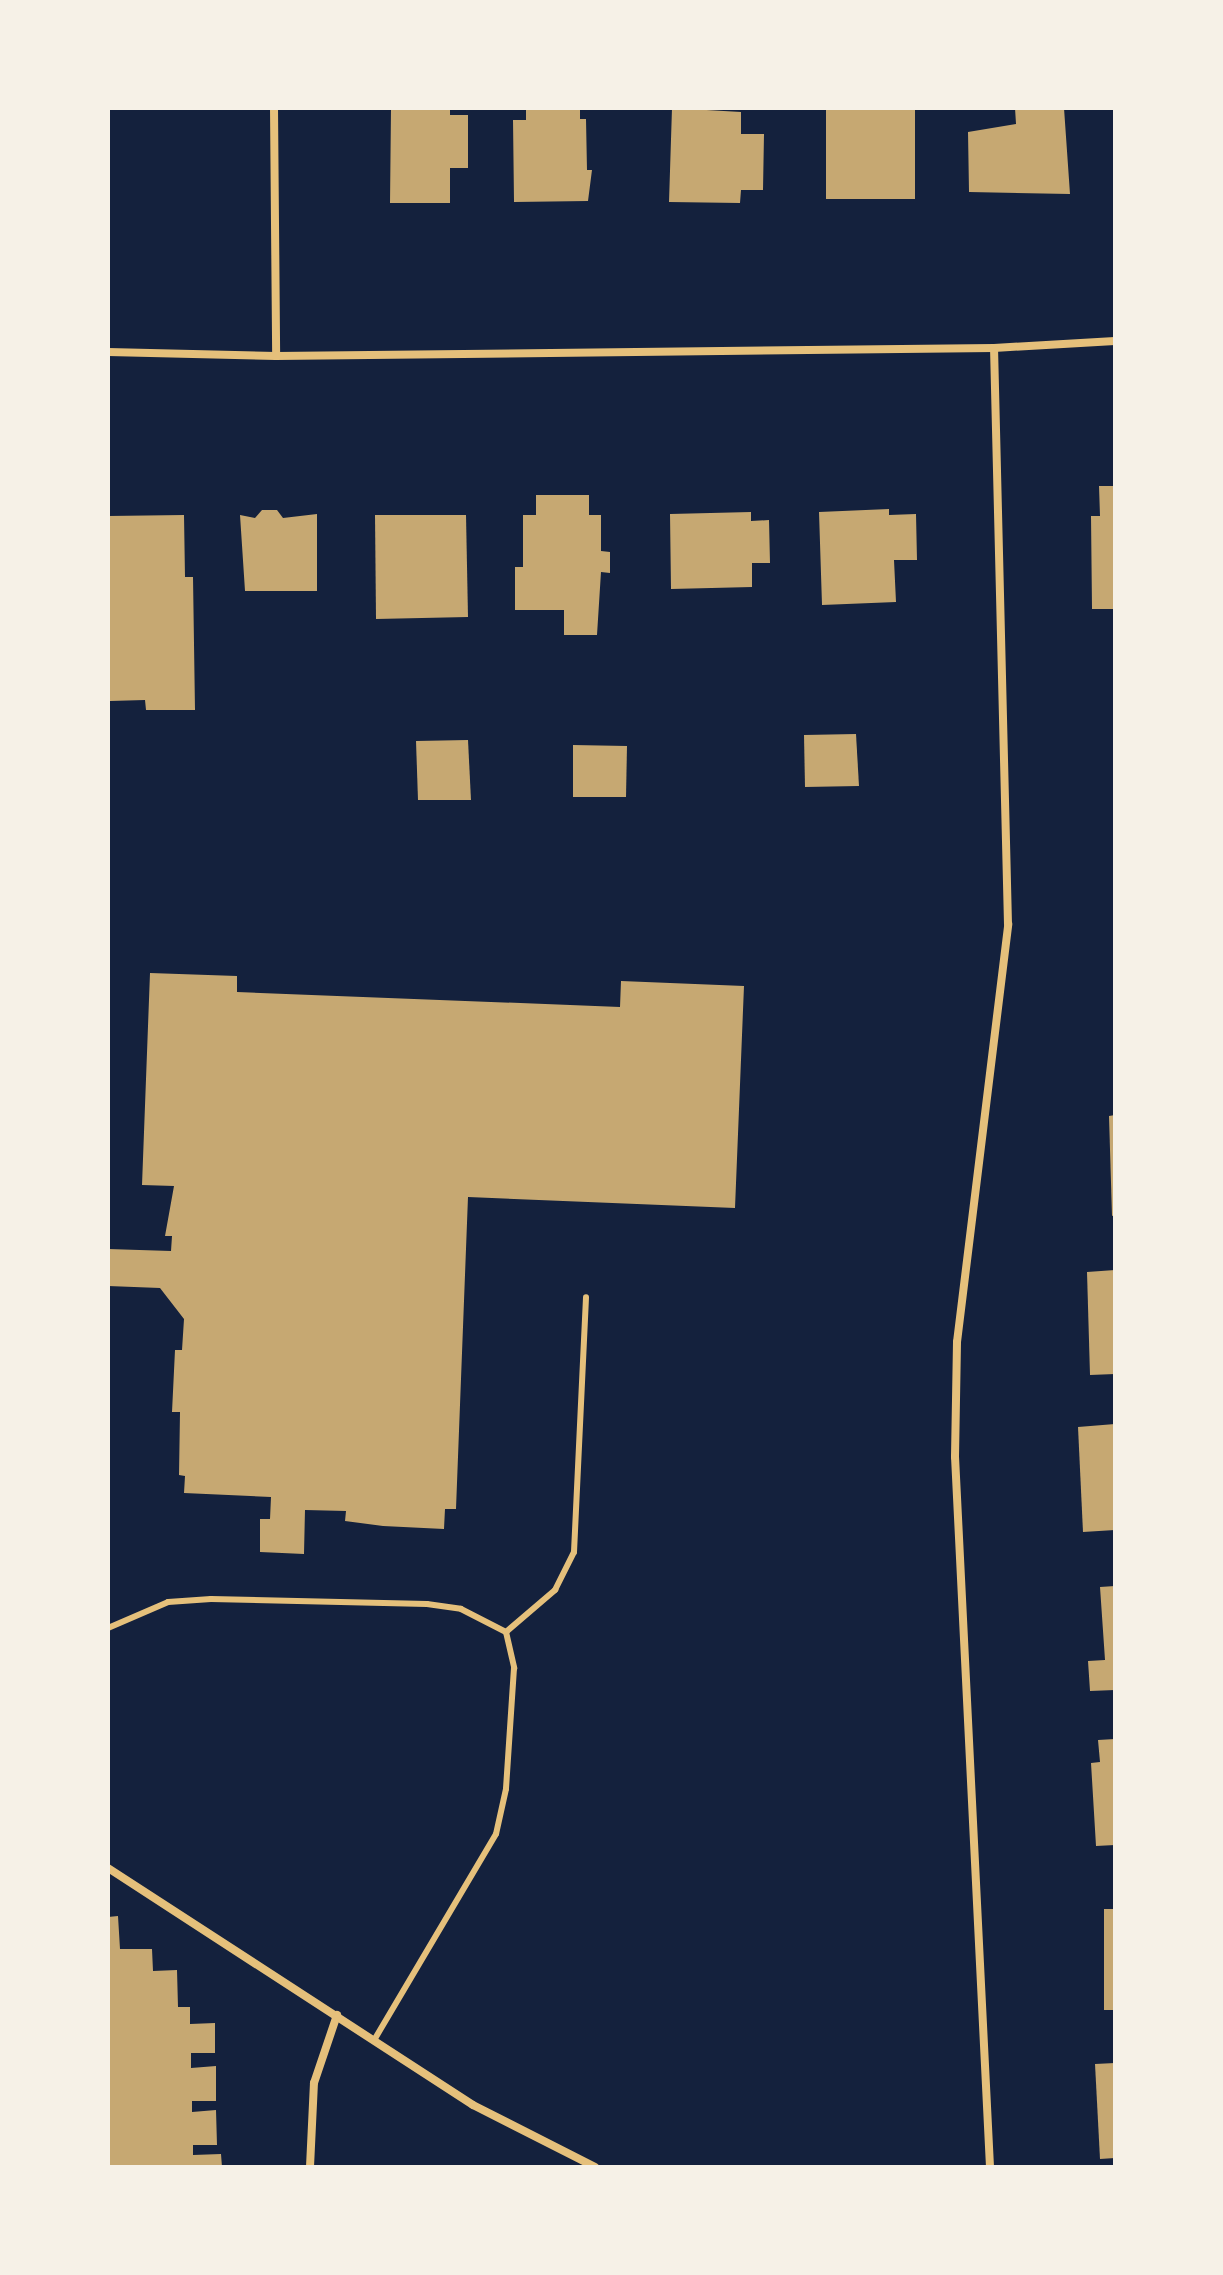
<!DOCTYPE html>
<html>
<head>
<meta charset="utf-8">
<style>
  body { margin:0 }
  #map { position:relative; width:1223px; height:2275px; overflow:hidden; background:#14213d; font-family:"Fira Sans Condensed",sans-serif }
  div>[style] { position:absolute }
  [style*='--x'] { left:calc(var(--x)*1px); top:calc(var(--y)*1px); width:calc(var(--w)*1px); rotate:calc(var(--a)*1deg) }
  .building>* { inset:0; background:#c6a872 }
  .service>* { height:6px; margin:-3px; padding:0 3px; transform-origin:3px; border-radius:3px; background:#e5c07b }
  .minor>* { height:8px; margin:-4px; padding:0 4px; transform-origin:4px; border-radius:4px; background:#e5c07b }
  span { translate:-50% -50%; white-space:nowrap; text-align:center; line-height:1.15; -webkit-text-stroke:6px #f6f1e7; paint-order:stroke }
  .frame { position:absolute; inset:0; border:110px solid #f6f1e7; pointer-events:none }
</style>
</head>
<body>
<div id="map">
  <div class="building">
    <div style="clip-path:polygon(391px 108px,450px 108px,450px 115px,468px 115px,468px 168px,450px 168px,450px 203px,390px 203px)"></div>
    <div style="clip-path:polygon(580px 108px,580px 119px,586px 119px,587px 170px,592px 170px,588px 201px,514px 202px,513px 120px,526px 120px,526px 109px)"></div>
    <div style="clip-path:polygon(672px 108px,741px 112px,741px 134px,764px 134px,763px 190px,741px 190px,740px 203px,669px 202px)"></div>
    <div style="clip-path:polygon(826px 108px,915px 108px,915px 199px,826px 199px)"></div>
    <div style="clip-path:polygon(1015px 108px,1064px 108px,1070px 194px,969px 192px,968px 132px,1016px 124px)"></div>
    <div style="clip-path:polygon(1099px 486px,1115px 486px,1115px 609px,1092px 609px,1091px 516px,1100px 516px)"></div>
    <div style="clip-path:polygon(536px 495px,589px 495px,589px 515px,601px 515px,601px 551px,610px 552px,610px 573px,601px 572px,597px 635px,564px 635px,564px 610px,515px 610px,515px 567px,523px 567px,523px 515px,536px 515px)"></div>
    <div style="clip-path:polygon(889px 509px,889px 515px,916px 514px,917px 560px,894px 560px,896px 602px,822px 605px,819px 512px)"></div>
    <div style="clip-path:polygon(262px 510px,277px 510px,283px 518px,317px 514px,317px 591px,245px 591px,240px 515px,255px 518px)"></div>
    <div style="clip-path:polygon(751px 512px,751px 521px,769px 520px,770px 563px,752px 563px,752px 587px,671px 589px,670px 514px)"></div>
    <div style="clip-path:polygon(184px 515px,185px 577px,193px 577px,195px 710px,146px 710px,145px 700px,110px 701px,108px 516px)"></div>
    <div style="clip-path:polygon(375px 515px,466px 515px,468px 617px,376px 619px)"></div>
    <div style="clip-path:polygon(856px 734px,859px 786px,805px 787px,804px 735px)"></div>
    <div style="clip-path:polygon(468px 740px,471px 800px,418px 800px,416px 741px)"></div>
    <div style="clip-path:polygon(573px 745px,627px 746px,626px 797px,573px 797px)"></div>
    <div style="clip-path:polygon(150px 973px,237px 976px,237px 992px,620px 1007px,621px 981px,744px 986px,735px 1208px,468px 1197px,456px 1509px,445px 1509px,444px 1529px,383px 1526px,345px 1521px,346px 1511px,305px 1510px,304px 1554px,260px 1552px,260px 1519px,270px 1519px,271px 1497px,184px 1493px,185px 1476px,179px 1475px,180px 1412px,172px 1412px,175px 1350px,182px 1350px,184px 1319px,160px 1288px,108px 1286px,108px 1249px,171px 1251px,172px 1236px,165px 1236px,174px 1186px,142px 1185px)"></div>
    <div style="clip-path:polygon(1115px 1115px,1115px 1215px,1112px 1216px,1109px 1116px)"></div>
    <div style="clip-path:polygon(1115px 1270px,1115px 1374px,1090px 1375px,1087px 1272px)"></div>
    <div style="clip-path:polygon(1115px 1424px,1115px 1530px,1083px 1532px,1078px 1427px)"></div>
    <div style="clip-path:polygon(1115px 1586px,1115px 1690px,1090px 1691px,1088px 1661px,1105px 1660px,1100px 1587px)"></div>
    <div style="clip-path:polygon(1115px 1739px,1115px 1845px,1096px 1846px,1091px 1763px,1100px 1762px,1098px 1740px)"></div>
    <div style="clip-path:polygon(1104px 1909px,1115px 1909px,1115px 2010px,1104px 2010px)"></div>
    <div style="clip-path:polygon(118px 1916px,120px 1949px,152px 1949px,153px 1971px,177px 1970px,178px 2007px,190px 2007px,190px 2024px,215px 2023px,215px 2053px,191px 2053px,191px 2068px,216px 2066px,216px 2101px,192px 2101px,192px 2112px,216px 2110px,217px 2145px,193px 2145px,193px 2155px,221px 2154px,222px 2167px,108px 2167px,108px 1917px)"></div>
    <div style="clip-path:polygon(1115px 2063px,1115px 2158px,1100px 2159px,1095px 2064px)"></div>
  </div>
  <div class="service">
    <div style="--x:108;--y:1628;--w:65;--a:-23.4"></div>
    <div style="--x:168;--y:1602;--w:43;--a:-4"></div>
    <div style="--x:211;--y:1599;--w:216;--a:1.3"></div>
    <div style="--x:427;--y:1604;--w:34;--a:8"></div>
    <div style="--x:461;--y:1609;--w:51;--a:27.1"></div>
    <div style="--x:506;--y:1632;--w:37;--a:77"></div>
    <div style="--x:514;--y:1668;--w:121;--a:93.8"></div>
    <div style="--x:506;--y:1789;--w:46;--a:102.5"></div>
    <div style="--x:496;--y:1834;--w:239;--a:120.6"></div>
    <div style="--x:506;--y:1632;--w:65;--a:-40.6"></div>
    <div style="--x:555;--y:1590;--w:42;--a:-63.4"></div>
    <div style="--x:574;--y:1552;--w:255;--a:-87.3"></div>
  </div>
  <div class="minor">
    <div style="--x:274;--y:108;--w:248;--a:89.5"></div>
    <div style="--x:108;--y:352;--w:168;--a:1.4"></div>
    <div style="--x:276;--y:356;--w:718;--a:-0.64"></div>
    <div style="--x:994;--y:348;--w:121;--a:-3.3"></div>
    <div style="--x:108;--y:1868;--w:435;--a:33"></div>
    <div style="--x:473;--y:2105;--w:137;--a:26.9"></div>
    <div style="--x:310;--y:2167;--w:84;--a:-87.3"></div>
    <div style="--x:314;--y:2083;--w:72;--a:-71.3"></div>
    <div style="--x:990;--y:2167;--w:711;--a:-92.82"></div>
    <div style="--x:955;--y:1457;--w:115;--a:-89"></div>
    <div style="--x:957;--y:1342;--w:421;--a:-83"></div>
    <div style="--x:1008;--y:924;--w:576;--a:-91.39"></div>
  </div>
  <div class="frame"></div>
</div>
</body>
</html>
